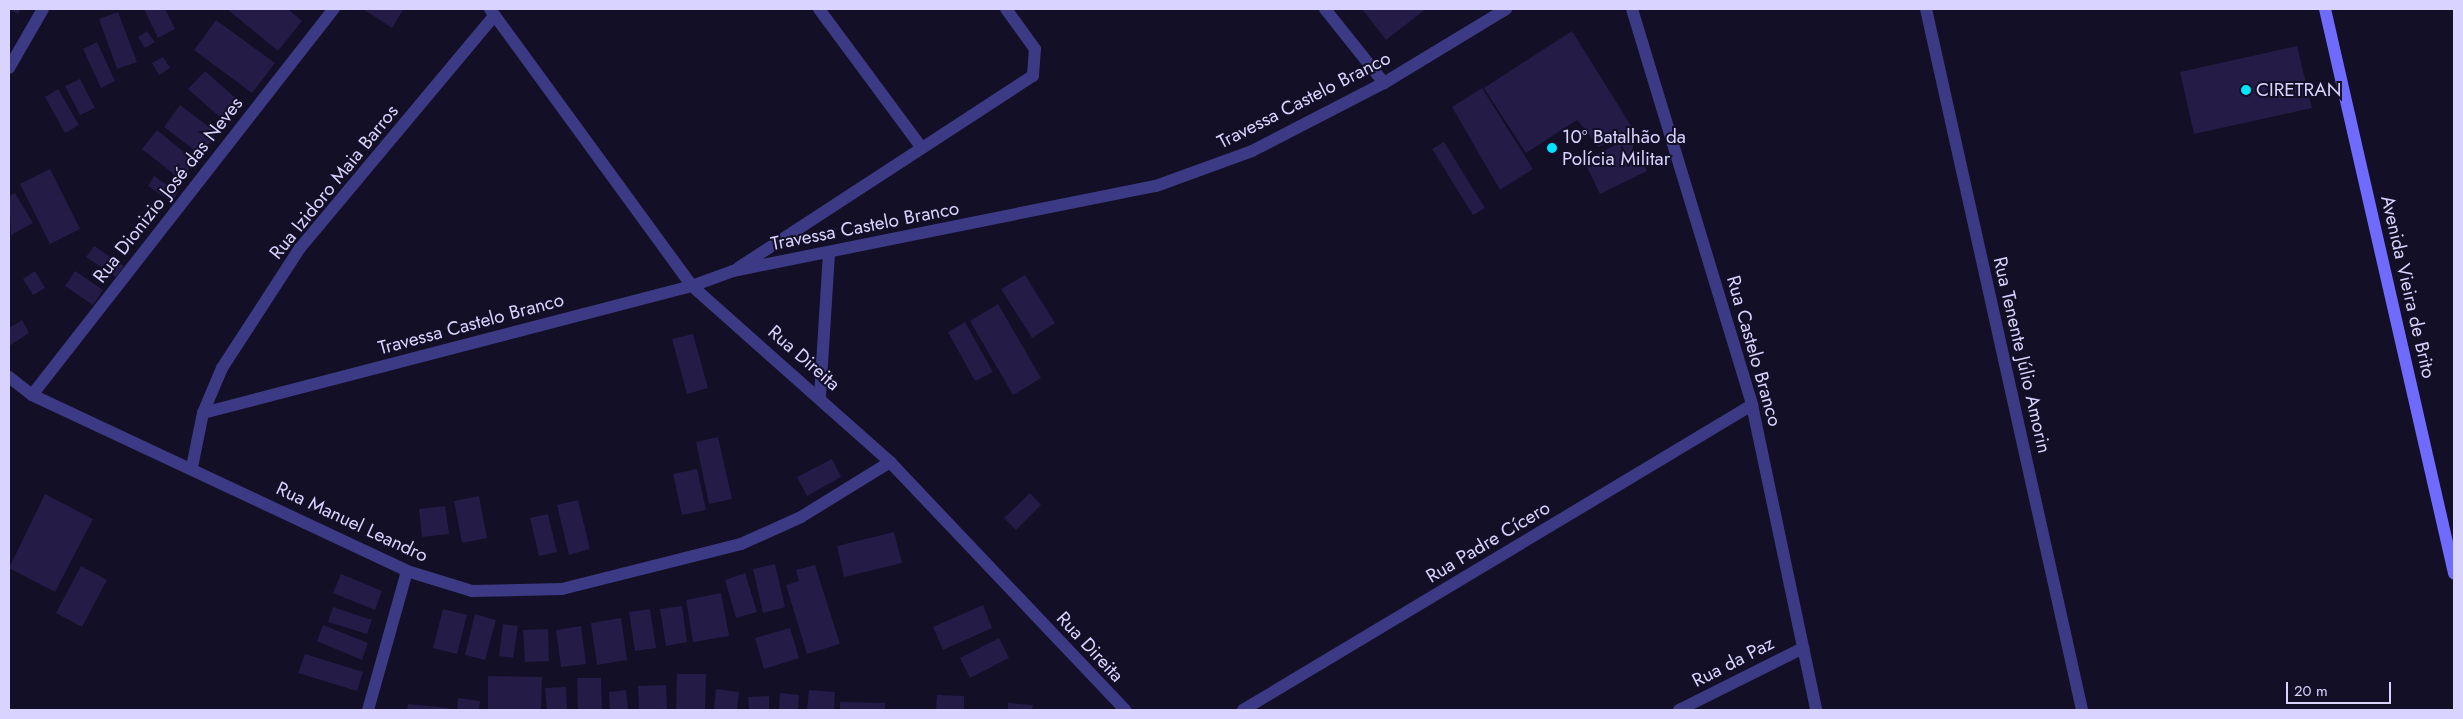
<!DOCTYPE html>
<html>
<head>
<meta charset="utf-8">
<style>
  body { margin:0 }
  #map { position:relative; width:2463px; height:719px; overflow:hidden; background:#130f26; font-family:Jost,sans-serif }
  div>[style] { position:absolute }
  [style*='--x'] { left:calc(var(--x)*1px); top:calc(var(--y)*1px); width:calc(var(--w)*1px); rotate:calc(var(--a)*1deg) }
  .building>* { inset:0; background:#241b47 }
  .minor>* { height:12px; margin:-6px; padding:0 6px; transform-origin:6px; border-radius:6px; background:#3d3a85 }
  .tertiary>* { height:12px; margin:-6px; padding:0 6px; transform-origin:6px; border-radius:6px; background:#3d3a85 }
  .secondary>* { height:12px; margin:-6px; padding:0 6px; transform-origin:6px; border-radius:6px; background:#6f6bff }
  .dots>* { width:14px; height:14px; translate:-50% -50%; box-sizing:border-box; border:2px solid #130f26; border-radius:50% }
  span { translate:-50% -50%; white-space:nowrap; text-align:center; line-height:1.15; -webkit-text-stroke:4px #130f26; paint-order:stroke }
  .poi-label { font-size:19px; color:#d9d4ff }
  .left { translate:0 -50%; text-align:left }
  .street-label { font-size:19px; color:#d9d4ff }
  .frame { position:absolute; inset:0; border:10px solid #d9d4ff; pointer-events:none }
  .scale { position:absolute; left:2286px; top:682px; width:105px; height:22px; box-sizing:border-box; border:2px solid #d9d4ff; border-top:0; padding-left:6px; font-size:15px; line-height:18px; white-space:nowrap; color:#d9d4ff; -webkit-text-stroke:4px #130f26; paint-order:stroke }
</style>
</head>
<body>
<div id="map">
  <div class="building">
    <div style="clip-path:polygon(9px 9px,21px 9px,18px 14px)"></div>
    <div style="clip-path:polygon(144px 9px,165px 9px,175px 29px,158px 38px)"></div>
    <div style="clip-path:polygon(227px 9px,288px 9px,302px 21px,278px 51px)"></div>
    <div style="clip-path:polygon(363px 9px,402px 9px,403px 10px,392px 28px)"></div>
    <div style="clip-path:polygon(1362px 9px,1426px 9px,1386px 40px)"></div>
    <div style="clip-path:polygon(118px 12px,137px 62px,117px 69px,99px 19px)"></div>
    <div style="clip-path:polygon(216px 20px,275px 63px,252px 93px,194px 50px)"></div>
    <div style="clip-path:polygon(147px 31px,155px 42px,145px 48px,138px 37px)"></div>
    <div style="clip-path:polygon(1572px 31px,1633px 129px,1599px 147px,1577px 120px,1526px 153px,1484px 88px)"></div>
    <div style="clip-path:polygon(97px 42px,115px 81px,101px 88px,83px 49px)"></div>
    <div style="clip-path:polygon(2297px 46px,2312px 108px,2194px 134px,2180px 72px)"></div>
    <div style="clip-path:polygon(163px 57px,170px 68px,159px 75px,152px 63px)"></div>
    <div style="clip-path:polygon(205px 71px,239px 101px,223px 120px,188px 89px)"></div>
    <div style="clip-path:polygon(80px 79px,95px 108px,80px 115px,65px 86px)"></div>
    <div style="clip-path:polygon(1482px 88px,1533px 169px,1500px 190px,1452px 107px)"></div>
    <div style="clip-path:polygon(58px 89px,79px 125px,65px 133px,45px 97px)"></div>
    <div style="clip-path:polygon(180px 105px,217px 133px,201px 155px,164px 127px)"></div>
    <div style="clip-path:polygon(157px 130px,195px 161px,180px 179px,142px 149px)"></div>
    <div style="clip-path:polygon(1629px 138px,1647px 171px,1600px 194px,1584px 161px)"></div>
    <div style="clip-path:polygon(1444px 142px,1485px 208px,1473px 215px,1432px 149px)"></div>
    <div style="clip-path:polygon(50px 169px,80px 229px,50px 244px,20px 184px)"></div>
    <div style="clip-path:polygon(154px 176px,178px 192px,172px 202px,148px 186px)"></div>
    <div style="clip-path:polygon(15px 193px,33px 223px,11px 235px,9px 196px)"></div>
    <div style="clip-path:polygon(94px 246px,124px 266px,116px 277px,86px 257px)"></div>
    <div style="clip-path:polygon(35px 271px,45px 288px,33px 295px,23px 279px)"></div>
    <div style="clip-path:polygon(75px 271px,103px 290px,93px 305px,65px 286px)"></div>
    <div style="clip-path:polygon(1025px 275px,1055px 323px,1032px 338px,1001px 289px)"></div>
    <div style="clip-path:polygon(998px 304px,1041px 378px,1013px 395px,970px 321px)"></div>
    <div style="clip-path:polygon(22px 320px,29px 333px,9px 346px,9px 328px)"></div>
    <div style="clip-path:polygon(965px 322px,993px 372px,975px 381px,948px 332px)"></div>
    <div style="clip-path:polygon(693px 334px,708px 388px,687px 394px,672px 339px)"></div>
    <div style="clip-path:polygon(718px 437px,732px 499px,709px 504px,696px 442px)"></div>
    <div style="clip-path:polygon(832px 459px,841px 477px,807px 496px,797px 477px)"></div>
    <div style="clip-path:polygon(697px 469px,706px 510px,682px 515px,673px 474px)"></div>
    <div style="clip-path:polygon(1030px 493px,1041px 505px,1016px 530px,1004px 518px)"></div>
    <div style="clip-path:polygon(45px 494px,93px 519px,55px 592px,9px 568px)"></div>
    <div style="clip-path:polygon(479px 496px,487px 538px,462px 543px,454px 501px)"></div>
    <div style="clip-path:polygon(578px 500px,590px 549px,569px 555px,557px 505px)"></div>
    <div style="clip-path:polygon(445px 506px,449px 534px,422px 537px,419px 509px)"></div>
    <div style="clip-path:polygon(548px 514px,557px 552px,539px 556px,530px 518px)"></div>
    <div style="clip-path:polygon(894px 532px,902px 563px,844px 577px,837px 546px)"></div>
    <div style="clip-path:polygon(775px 564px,785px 607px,763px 613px,753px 569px)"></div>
    <div style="clip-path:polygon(815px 565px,840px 644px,807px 654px,786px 585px,799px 581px,796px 570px)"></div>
    <div style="clip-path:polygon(81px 566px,107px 580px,82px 627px,56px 613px)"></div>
    <div style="clip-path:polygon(745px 573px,757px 612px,736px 618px,725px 580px)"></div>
    <div style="clip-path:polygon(341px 574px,382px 591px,375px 610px,333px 593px)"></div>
    <div style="clip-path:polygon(721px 593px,729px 636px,693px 642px,686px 600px)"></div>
    <div style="clip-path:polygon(983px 605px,992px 628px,943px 650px,933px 627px)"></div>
    <div style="clip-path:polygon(682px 606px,687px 642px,666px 646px,660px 609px)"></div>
    <div style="clip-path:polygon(333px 607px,372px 620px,367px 634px,328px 622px)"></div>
    <div style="clip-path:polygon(443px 609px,467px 615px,457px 654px,433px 648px)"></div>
    <div style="clip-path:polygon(650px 609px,656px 648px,635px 651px,629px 612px)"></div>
    <div style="clip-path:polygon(475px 614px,496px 620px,485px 660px,465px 655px)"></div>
    <div style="clip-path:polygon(621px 618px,627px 660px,597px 665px,591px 623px)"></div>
    <div style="clip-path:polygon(503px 624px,518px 626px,513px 658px,499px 656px)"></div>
    <div style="clip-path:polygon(323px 625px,368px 643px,362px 660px,317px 641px)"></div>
    <div style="clip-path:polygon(581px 626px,586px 664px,561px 667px,556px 630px)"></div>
    <div style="clip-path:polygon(790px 628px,799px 658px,764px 669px,755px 638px)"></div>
    <div style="clip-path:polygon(548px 629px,549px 661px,525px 662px,523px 630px)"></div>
    <div style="clip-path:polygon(999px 638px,1009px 658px,970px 678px,960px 658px)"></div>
    <div style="clip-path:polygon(305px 654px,363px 672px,357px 691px,298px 673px)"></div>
    <div style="clip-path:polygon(677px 674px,706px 674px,705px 710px,676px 710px)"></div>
    <div style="clip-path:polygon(488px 676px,542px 677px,541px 710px,488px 710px)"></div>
    <div style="clip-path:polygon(577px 678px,601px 678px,602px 710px,578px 710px)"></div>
    <div style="clip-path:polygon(666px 685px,667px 710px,639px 710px,638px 686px)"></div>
    <div style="clip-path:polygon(566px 687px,567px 710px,547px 710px,545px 688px)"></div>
    <div style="clip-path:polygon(716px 689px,739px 692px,737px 710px,714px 710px)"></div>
    <div style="clip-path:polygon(626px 690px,628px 710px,610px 710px,609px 692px)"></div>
    <div style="clip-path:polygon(809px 690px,835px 692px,834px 710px,807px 710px)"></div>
    <div style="clip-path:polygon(780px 693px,799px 695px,798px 710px,779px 710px)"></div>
    <div style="clip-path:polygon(937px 695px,964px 696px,964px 710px,936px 710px)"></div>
    <div style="clip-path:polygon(769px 696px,769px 710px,749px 710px,748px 697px)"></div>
    <div style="clip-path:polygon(458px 698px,480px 701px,479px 710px,457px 710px)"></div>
    <div style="clip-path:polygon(840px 702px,885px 703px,885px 710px,840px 710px)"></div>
    <div style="clip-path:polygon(1008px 703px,1033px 705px,1032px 710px,1008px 710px)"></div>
    <div style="clip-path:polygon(408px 704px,449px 708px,448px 710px,407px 710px)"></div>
  </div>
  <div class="minor">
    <div style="--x:490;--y:9;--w:343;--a:53.9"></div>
    <div style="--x:692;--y:286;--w:265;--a:41.6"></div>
    <div style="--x:890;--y:462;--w:342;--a:46.5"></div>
    <div style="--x:819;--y:9;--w:172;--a:53.5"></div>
    <div style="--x:1325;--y:9;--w:95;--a:51.4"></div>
    <div style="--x:1632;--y:9;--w:414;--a:73.1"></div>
    <div style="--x:1752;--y:405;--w:312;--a:78.1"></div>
    <div style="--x:1926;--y:9;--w:718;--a:77.45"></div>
    <div style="--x:738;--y:268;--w:352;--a:-33.1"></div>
    <div style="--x:1033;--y:76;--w:27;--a:-86"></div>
    <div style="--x:1035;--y:49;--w:49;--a:-125.9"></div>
    <div style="--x:9;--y:377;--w:29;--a:38"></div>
    <div style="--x:32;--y:395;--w:414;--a:25.1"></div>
    <div style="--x:407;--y:571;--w:68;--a:17.1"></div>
    <div style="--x:472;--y:591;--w:90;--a:-1.3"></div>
    <div style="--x:562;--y:589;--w:185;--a:-14.1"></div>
    <div style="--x:741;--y:544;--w:66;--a:-24.2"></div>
    <div style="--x:801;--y:517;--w:105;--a:-31.7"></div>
    <div style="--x:32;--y:395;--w:490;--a:-52"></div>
    <div style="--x:820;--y:396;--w:142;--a:-86.4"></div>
    <div style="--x:203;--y:413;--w:505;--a:-14.56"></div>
    <div style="--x:692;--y:286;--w:44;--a:-20.1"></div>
    <div style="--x:733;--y:271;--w:431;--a:-11.4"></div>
    <div style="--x:1156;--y:186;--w:102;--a:-20"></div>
    <div style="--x:1252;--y:151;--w:148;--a:-27.3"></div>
    <div style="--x:1384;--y:83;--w:143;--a:-31.2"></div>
    <div style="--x:192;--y:467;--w:55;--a:-78.5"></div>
    <div style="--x:203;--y:413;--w:49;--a:-67.1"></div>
    <div style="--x:222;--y:368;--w:143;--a:-57"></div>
    <div style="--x:300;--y:248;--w:302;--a:-50.1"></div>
    <div style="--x:368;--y:710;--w:144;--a:-74.3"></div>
    <div style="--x:1243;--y:710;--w:593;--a:-30.93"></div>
    <div style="--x:1679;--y:710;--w:139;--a:-26.6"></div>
  </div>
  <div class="tertiary">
    <div style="--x:9;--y:68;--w:68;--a:-60"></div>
  </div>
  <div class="secondary">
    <div style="--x:2325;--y:9;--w:579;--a:77.12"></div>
  </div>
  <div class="dots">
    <div style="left:2246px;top:90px;background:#00e5ff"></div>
    <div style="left:1552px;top:148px;background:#00e5ff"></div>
  </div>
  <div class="poi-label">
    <span class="left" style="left:2256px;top:90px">CIRETRAN</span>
    <span class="left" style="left:1562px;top:148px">10º Batalhão da<br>Polícia Militar</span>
  </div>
  <div class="street-label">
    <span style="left:1304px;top:100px;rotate:-27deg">Travessa Castelo Branco</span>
    <span style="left:334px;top:182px;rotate:-51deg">Rua Izidoro Maia Barros</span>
    <span style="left:168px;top:190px;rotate:-52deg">Rua Dionizio José das Neves</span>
    <span style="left:865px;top:226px;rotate:-11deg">Travessa Castelo Branco</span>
    <span style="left:2408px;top:287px;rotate:77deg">Avenida Vieira de Brito</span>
    <span style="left:471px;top:324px;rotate:-15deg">Travessa Castelo Branco</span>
    <span style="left:1754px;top:351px;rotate:74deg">Rua Castelo Branco</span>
    <span style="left:2022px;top:355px;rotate:77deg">Rua Tenente Júlio Amorin</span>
    <span style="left:804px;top:358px;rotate:41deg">Rua Direita</span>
    <span style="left:352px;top:522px;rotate:25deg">Rua Manuel Leandro</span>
    <span style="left:1488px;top:542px;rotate:-31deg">Rua Padre Cícero</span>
    <span style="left:1090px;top:647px;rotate:47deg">Rua Direita</span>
    <span style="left:1733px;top:662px;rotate:-27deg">Rua da Paz</span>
  </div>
  <div class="frame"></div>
  <div class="scale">20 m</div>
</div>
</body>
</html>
